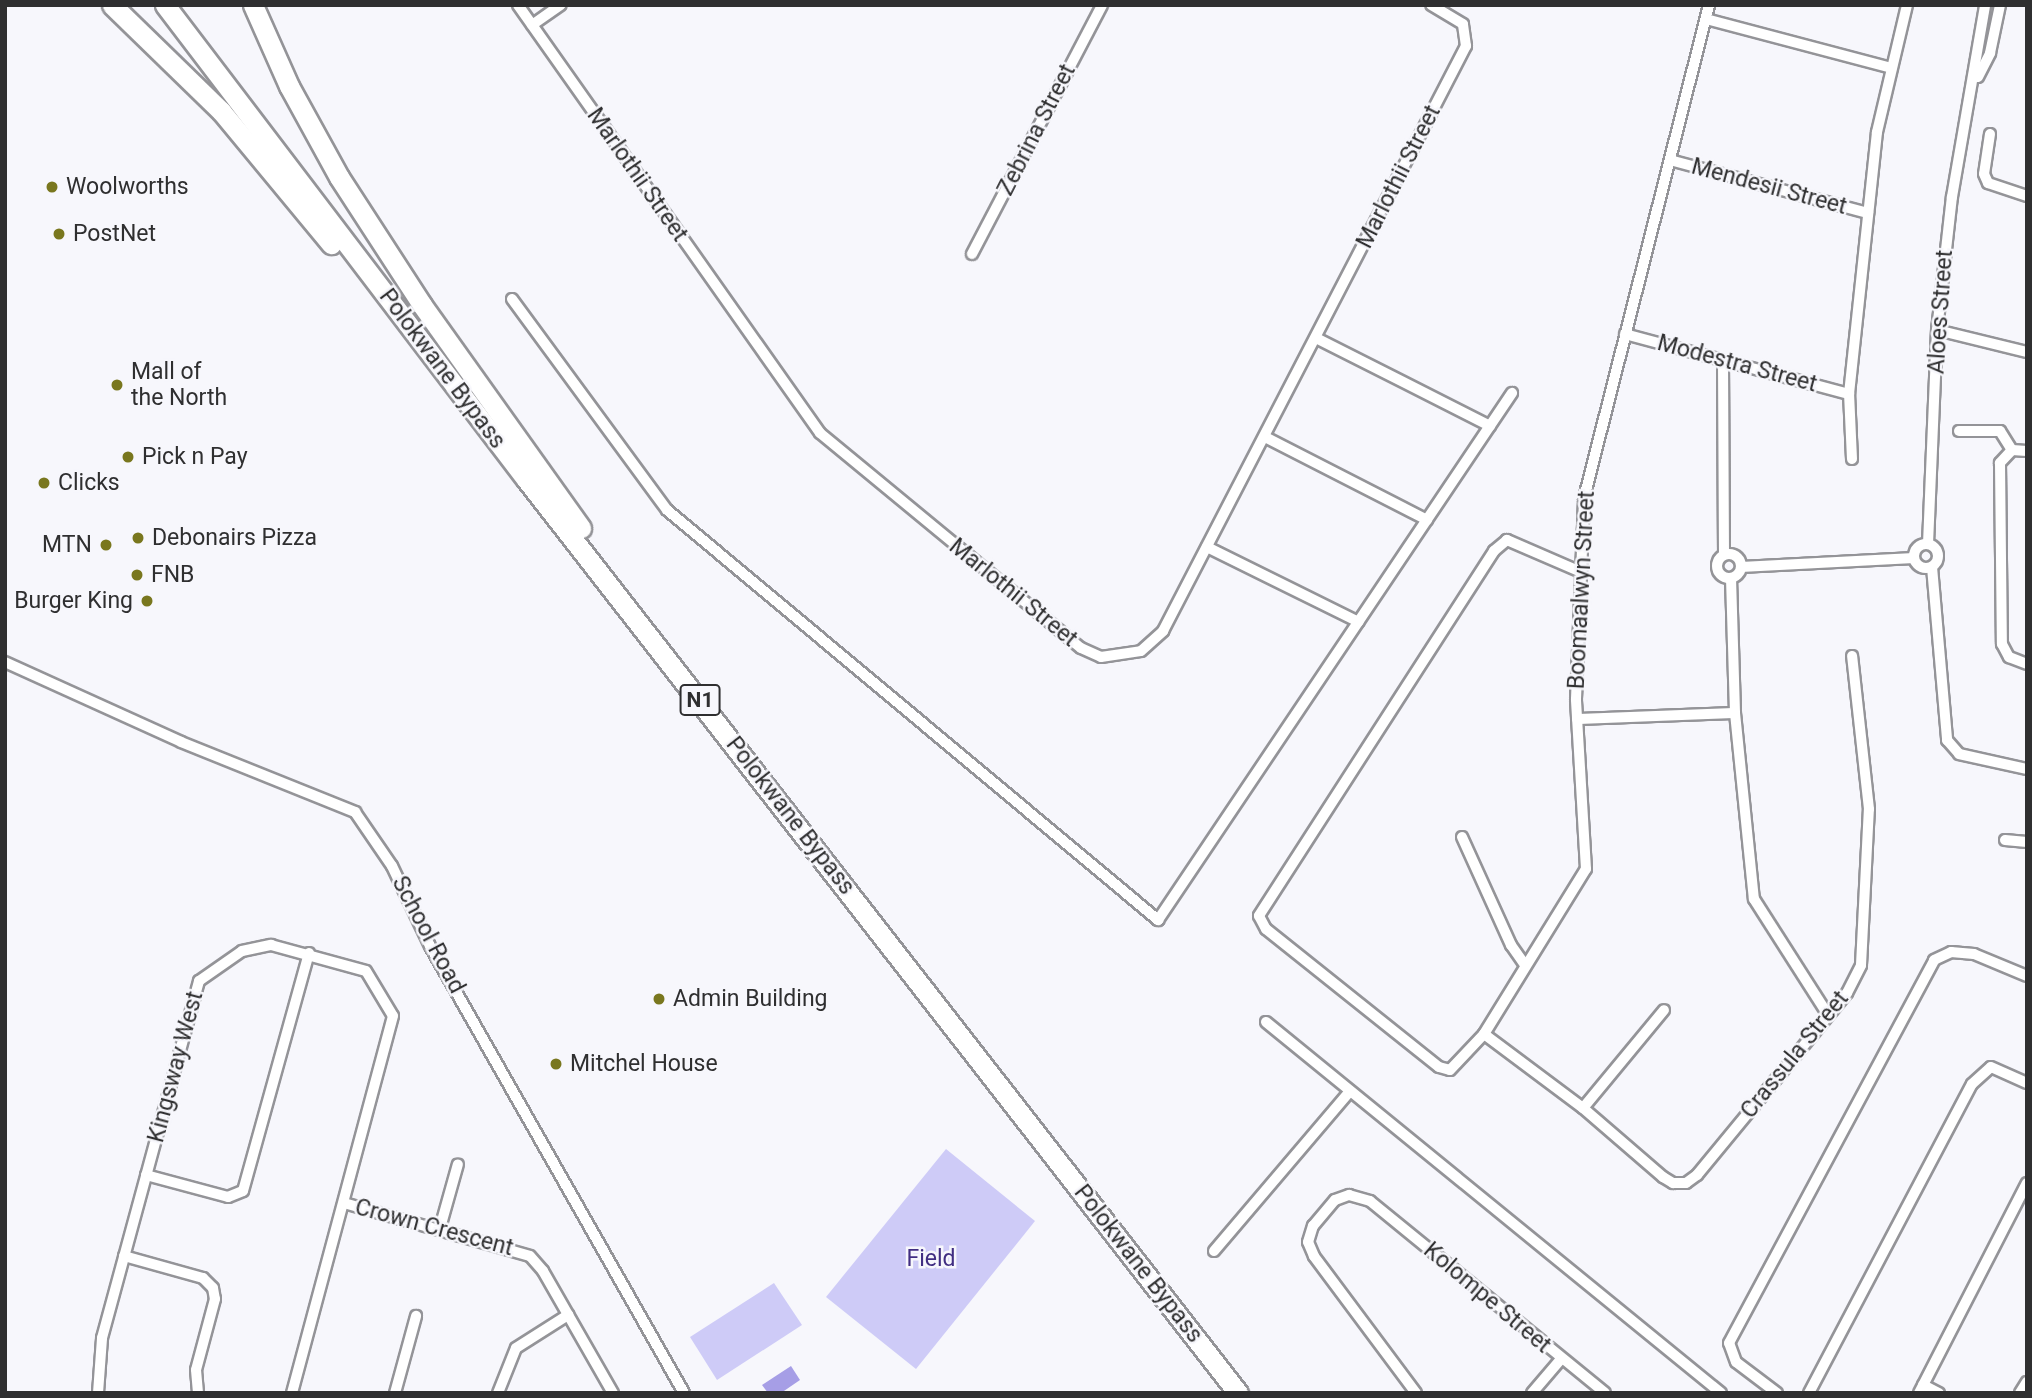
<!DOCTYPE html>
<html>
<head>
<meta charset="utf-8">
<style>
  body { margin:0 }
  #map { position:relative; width:2032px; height:1398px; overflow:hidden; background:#f7f7fc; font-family:Roboto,sans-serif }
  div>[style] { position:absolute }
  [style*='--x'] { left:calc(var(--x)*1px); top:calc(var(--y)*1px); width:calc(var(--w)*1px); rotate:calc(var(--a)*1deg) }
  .green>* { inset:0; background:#cecbf7 }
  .water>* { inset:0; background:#a69ee6 }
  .roads { filter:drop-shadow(2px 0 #949498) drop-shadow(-2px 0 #949498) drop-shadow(0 2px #949498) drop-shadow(0 -2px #949498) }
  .minor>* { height:10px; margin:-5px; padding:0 5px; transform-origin:5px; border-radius:5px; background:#fff }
  .minor>.ring { margin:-5px; padding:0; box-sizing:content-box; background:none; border:10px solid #fff; border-radius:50% }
  .motorway>* { height:19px; margin:-9.5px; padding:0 9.5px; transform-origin:9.5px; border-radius:9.5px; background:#fff }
  .dots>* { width:19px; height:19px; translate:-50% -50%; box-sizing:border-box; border:4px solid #f7f7fc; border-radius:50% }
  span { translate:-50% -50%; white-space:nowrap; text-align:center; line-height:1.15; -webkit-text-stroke:5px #f7f7fc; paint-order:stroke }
  .shield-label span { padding:2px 5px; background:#f7f7fc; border:2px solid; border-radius:5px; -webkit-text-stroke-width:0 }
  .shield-label { font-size:21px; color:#2f2f30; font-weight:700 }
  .street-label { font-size:23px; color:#2f2f30 }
  .poi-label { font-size:23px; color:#2f2f30 }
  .left { translate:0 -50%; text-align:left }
  .right { translate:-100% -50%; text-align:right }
  .park-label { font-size:23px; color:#412e82 }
  .frame { position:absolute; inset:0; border:7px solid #2f2f30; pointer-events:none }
</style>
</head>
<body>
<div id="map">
  <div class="green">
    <div style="clip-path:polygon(946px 1149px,1035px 1221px,916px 1369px,826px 1297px)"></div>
    <div style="clip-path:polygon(774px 1283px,802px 1325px,717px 1380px,690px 1337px)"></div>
  </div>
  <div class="water">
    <div style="clip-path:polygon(791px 1366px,800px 1380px,781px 1393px,768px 1393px,762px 1385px)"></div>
  </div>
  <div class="roads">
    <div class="minor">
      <div style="--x:518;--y:5;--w:524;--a:54.79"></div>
      <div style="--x:820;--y:433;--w:338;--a:39.5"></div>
      <div style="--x:1081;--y:648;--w:22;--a:24"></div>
      <div style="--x:1101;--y:657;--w:40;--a:-8.5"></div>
      <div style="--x:1141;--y:651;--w:30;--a:-42"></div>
      <div style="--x:1163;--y:631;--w:659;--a:-62.62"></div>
      <div style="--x:1466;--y:46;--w:22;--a:-98"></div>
      <div style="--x:1463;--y:24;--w:37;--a:-149"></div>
      <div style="--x:1706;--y:19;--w:191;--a:14.8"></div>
      <div style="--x:532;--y:25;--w:35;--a:-35"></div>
      <div style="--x:1978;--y:77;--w:27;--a:-63"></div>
      <div style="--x:1990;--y:53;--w:49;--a:-78.2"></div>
      <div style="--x:1990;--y:134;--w:40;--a:98.5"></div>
      <div style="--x:1984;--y:174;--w:10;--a:66"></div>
      <div style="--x:1988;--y:183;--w:41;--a:18.4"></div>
      <div style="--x:1670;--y:160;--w:205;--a:15"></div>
      <div style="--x:972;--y:254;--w:281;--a:-62.4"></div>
      <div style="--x:512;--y:299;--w:262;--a:53.7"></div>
      <div style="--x:667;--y:510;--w:640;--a:39.86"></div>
      <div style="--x:1158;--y:920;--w:635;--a:-56.11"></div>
      <div style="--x:1937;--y:330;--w:93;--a:13.7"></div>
      <div style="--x:1625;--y:334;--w:232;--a:15"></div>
      <div style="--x:1316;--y:338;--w:195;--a:26.8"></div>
      <div style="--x:1723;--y:362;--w:193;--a:89.7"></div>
      <div style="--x:1959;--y:431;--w:41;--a:0"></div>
      <div style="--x:2000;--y:431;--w:22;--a:58"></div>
      <div style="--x:1265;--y:437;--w:182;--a:27.1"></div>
      <div style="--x:2027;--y:451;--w:15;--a:-176"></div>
      <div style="--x:2012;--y:450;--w:18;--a:133"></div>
      <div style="--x:2000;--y:463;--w:181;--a:89.4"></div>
      <div style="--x:2002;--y:644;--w:15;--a:62"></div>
      <div style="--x:2009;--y:657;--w:19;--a:21"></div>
      <div style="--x:1852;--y:459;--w:65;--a:-92.6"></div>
      <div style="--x:1849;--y:394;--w:263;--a:-83.9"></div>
      <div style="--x:1877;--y:132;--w:130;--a:-76.7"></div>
      <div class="ring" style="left:1914px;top:544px;width:14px;height:14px"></div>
      <div style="--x:1928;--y:544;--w:214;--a:-87.6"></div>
      <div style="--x:1937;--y:330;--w:134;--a:-83.6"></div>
      <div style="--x:1952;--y:197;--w:195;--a:-80.2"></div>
      <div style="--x:1207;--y:547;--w:169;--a:26.3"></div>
      <div class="ring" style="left:1717px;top:554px;width:14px;height:14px"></div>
      <div style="--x:1741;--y:567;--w:173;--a:-3"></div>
      <div style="--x:1932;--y:567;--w:174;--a:85"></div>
      <div style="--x:1947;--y:740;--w:18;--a:49"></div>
      <div style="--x:1959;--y:754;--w:70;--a:12.4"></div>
      <div style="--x:1581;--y:572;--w:81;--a:-156.6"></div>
      <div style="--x:1507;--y:540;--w:17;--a:140"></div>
      <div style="--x:1494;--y:551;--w:434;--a:122.8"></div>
      <div style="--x:1259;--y:916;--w:15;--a:62"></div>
      <div style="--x:1266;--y:929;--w:221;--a:38.6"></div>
      <div style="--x:1439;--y:1067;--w:11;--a:15"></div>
      <div style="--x:1450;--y:1070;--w:50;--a:-46.6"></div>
      <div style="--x:1484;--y:1034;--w:194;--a:-58.3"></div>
      <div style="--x:1586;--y:869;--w:170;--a:-93.4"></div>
      <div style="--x:1576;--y:699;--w:201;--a:-87.7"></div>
      <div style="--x:1584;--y:498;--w:509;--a:-75.77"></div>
      <div style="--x:1731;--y:578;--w:135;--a:88.3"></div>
      <div style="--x:1735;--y:713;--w:187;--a:84.2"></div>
      <div style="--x:1754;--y:899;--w:135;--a:57.4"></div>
      <div style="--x:5;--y:662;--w:193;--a:24.4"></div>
      <div style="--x:181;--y:742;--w:188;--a:21.9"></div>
      <div style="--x:355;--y:812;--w:65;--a:55.6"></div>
      <div style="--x:392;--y:866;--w:89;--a:64.6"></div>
      <div style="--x:430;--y:946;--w:514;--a:60.39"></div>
      <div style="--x:1577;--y:719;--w:158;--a:-2.2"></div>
      <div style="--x:1462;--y:837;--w:119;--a:65.6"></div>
      <div style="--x:1511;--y:945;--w:24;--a:55"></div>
      <div style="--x:2005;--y:840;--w:22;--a:5"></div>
      <div style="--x:1266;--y:1022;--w:587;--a:39.19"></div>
      <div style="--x:1484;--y:1034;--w:124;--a:36.8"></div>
      <div style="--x:1583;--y:1108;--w:106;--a:40.8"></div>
      <div style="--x:1663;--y:1177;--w:12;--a:31"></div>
      <div style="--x:1673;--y:1183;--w:13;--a:0"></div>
      <div style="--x:1686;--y:1183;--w:14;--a:-36"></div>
      <div style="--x:1697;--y:1175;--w:236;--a:-50.5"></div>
      <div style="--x:1847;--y:993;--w:31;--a:-63"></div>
      <div style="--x:1861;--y:965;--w:156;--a:-87.1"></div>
      <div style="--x:1869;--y:809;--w:154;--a:-96.3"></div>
      <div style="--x:1583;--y:1108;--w:127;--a:-50.4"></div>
      <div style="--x:146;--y:1175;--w:85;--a:15"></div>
      <div style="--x:228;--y:1197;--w:16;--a:-22"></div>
      <div style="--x:243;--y:1191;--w:247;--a:-74.5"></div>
      <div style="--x:344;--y:1203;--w:193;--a:15.9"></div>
      <div style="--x:530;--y:1256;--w:20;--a:49"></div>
      <div style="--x:543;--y:1271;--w:141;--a:60.2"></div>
      <div style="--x:440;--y:1228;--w:66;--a:-74.3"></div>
      <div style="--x:1214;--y:1251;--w:210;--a:-49.6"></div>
      <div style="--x:124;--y:1256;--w:82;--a:15.6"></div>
      <div style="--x:203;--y:1278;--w:14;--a:45"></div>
      <div style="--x:213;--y:1288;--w:11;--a:80"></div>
      <div style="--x:215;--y:1299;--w:73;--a:105"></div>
      <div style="--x:196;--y:1370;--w:23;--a:85"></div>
      <div style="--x:1923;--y:1385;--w:18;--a:27"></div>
      <div style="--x:98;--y:1393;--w:55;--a:-85.8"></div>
      <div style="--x:102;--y:1338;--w:370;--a:-74.8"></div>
      <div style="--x:199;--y:981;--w:52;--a:-34.9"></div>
      <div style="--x:242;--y:951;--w:30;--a:-12"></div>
      <div style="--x:271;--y:945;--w:98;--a:15.3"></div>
      <div style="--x:366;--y:971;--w:52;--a:59"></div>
      <div style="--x:393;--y:1016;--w:390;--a:105"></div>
      <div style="--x:395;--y:1393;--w:80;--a:-74.7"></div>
      <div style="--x:498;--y:1393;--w:48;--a:-68.2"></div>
      <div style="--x:516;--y:1348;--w:62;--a:-32.4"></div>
      <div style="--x:1416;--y:1393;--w:171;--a:-126.7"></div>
      <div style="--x:1314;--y:1256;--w:15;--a:-113"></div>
      <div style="--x:1308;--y:1242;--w:17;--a:-73"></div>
      <div style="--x:1313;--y:1226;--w:34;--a:-50"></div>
      <div style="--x:1335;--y:1200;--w:15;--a:-20"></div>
      <div style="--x:1349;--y:1195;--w:22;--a:16"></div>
      <div style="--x:1370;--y:1201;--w:303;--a:39.2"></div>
      <div style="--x:1532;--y:1393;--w:45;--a:-49.5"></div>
      <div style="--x:1777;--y:1393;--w:51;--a:-142.9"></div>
      <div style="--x:1736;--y:1362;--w:20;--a:-110"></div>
      <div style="--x:1729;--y:1343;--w:434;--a:-61.8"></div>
      <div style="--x:1934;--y:960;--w:19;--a:-25"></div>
      <div style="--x:1951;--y:952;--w:23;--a:5"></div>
      <div style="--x:1974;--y:954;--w:57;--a:22.5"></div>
      <div style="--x:1809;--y:1393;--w:349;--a:-62.2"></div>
      <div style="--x:1972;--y:1084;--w:25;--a:-42"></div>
      <div style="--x:1991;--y:1067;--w:39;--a:24"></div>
      <div style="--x:1919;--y:1393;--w:236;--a:-62.8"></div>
      <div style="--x:2020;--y:1393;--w:13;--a:-58"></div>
    </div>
    <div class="motorway">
      <div style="--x:112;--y:5;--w:152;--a:44.2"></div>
      <div style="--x:221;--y:111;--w:173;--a:50.4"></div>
      <div style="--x:165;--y:5;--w:596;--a:52.71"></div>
      <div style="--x:526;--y:479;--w:1159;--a:52.08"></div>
      <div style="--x:253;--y:5;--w:89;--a:66"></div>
      <div style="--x:289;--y:86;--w:104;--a:61.2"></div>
      <div style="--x:339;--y:177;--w:153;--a:57"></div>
      <div style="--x:422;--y:305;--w:274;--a:54.5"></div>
    </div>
  </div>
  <div class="dots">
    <div style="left:52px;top:187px;background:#79771e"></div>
    <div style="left:59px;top:234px;background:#79771e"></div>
    <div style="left:117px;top:385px;background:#79771e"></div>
    <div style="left:128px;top:457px;background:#79771e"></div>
    <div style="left:44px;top:483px;background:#79771e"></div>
    <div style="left:138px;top:538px;background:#79771e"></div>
    <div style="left:106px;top:545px;background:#79771e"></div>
    <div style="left:137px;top:575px;background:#79771e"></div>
    <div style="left:147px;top:601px;background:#79771e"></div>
    <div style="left:659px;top:999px;background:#79771e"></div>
    <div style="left:556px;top:1064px;background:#79771e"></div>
  </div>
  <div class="shield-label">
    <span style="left:700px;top:700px">N1</span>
  </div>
  <div class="street-label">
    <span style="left:1037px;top:130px;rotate:-63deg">Zebrina Street</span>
    <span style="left:637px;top:175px;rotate:55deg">Marlothii Street</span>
    <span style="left:1399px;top:177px;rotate:-63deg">Marlothii Street</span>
    <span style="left:1769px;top:187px;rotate:15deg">Mendesii Street</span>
    <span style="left:1941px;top:312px;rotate:-86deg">Aloes Street</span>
    <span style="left:1737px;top:364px;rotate:15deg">Modestra Street</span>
    <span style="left:442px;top:369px;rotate:53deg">Polokwane Bypass</span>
    <span style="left:1582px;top:590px;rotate:-87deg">Boomaalwyn Street</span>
    <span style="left:1013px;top:593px;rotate:39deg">Marlothii Street</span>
    <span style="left:790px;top:816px;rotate:52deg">Polokwane Bypass</span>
    <span style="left:428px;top:935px;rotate:62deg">School Road</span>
    <span style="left:1795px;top:1055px;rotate:-51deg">Crassula Street</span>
    <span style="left:176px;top:1067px;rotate:-75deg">Kingsway West</span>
    <span style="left:434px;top:1228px;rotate:15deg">Crown Crescent</span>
    <span style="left:1138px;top:1264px;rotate:52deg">Polokwane Bypass</span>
    <span style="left:1487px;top:1298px;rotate:40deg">Kolompe Street</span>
  </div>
  <div class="poi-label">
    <span class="left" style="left:66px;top:187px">Woolworths</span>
    <span class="left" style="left:73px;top:234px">PostNet</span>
    <span class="left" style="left:131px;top:385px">Mall of<br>the North</span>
    <span class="left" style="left:142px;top:457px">Pick n Pay</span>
    <span class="left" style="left:58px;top:483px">Clicks</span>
    <span class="left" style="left:152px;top:538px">Debonairs Pizza</span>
    <span class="right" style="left:92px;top:545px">MTN</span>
    <span class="left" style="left:151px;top:575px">FNB</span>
    <span class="right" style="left:133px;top:601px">Burger King</span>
    <span class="left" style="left:673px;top:999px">Admin Building</span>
    <span class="left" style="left:570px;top:1064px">Mitchel House</span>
  </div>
  <div class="park-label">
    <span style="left:931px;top:1259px">Field</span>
  </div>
  <div class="frame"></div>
</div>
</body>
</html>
